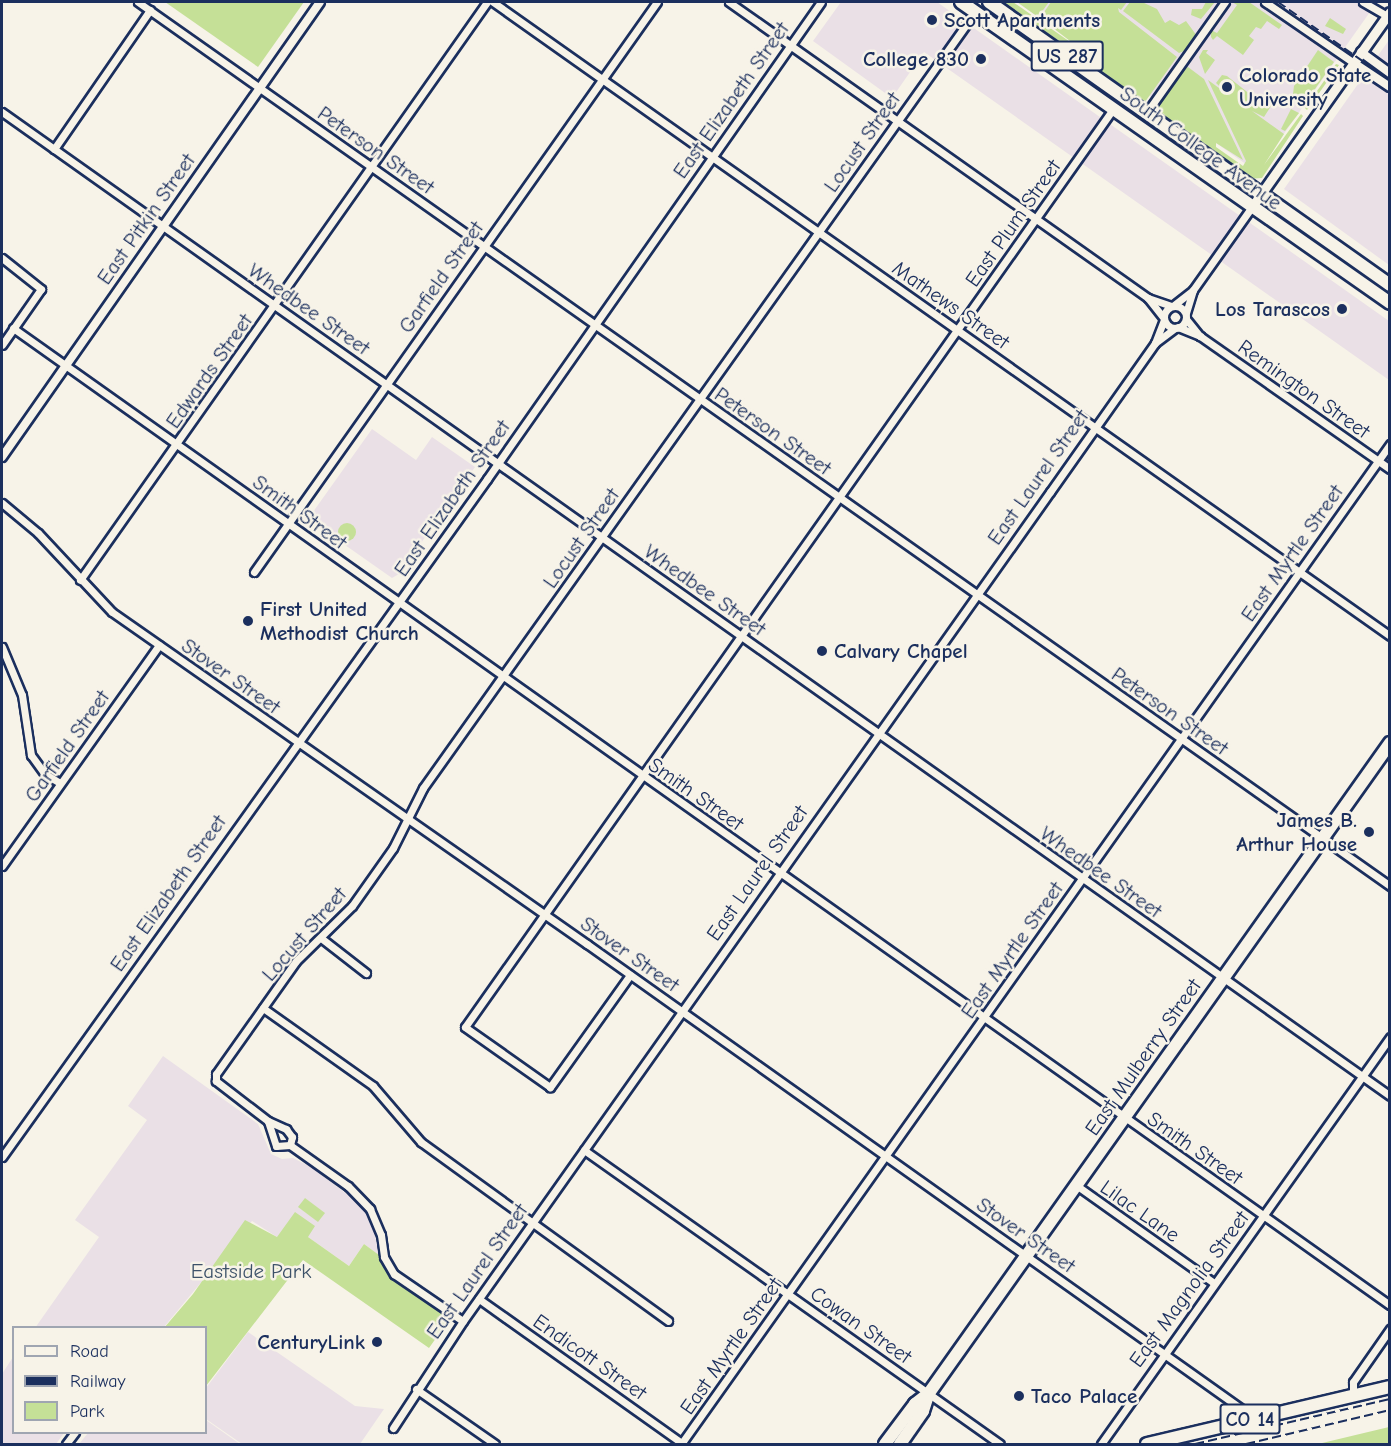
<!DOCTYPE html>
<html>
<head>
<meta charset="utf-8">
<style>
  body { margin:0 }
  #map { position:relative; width:1391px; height:1446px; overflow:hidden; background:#f7f3e8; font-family:"Comic Neue",sans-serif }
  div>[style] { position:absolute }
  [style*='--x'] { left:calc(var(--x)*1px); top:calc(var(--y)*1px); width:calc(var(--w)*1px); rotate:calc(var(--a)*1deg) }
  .built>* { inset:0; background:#eae0e6 }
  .green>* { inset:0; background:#c5e097 }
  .round { border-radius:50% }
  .roads { filter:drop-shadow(2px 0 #1b2f5e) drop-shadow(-2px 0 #1b2f5e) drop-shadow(0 2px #1b2f5e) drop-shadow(0 -2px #1b2f5e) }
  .minor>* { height:7px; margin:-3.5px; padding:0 3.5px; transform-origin:3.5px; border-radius:3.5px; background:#f7f3e8 }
  .minor>.ring { margin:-3.5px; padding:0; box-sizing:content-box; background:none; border:7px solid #f7f3e8; border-radius:50% }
  .tertiary>* { height:8px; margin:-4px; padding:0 4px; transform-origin:4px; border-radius:4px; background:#f7f3e8 }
  .secondary>* { height:9px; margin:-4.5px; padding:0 4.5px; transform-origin:4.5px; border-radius:4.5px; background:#f7f3e8 }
  .trunk>* { height:12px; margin:-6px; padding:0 6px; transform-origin:6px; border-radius:6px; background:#f7f3e8 }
  .rail>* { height:2px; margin-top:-1px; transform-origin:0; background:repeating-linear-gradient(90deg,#1b2f5e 0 9px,transparent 0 13.5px) }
  .dots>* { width:16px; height:16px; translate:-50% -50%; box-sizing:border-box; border:3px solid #f7f3e8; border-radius:50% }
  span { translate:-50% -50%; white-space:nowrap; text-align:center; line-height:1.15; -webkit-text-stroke:5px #f7f3e8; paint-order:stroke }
  .shield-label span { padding:2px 4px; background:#f7f3e8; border:2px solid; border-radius:4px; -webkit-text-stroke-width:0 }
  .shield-label { font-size:20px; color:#1b2f5e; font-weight:700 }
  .poi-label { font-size:21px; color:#1b2f5e; font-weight:700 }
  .left { translate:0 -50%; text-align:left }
  .right { translate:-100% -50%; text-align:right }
  .street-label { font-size:21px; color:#1b2f5e }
  .park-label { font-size:21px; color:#3d5269 }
  .frame { position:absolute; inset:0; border:3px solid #1b2f5e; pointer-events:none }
  .legend { position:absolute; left:12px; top:1326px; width:195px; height:108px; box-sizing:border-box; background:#f7f3e8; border:2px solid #9fa5b1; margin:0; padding:8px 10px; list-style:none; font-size:18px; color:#1b2f5e }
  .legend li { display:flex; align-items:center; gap:12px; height:30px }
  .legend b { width:30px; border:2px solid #9fa5b1 }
</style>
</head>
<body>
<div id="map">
  <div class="built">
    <div style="clip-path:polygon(841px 2px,937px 2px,1389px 321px,1389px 380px,924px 52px,892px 98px,813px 41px)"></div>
    <div style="clip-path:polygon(1017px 2px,1377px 2px,1257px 172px)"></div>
    <div style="clip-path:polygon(1389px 40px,1389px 265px,1284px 189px)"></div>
    <div style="clip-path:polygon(372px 429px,416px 460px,432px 437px,475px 467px,399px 574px,392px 578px,308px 519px)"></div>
    <div style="clip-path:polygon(163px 1056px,258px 1124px,271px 1154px,282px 1159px,293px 1158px,309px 1166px,358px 1202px,373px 1225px,379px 1255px,364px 1244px,349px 1266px,308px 1237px,291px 1246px,252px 1221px,164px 1327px,35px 1328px,99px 1237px,75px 1220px,147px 1120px,128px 1106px)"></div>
    <div style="clip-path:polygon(248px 1332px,355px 1406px,384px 1409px,360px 1444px,242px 1444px,206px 1419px,206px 1388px)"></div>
    <div style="clip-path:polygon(13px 1357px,14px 1432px,64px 1433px,56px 1444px,2px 1444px,2px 1374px)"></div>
    <div style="clip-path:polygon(206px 1420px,240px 1444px,79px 1444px,88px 1433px,206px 1432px)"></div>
  </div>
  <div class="green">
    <div style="clip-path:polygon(165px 2px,304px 2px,258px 67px)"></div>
    <div style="clip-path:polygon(1004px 2px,1013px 2px,1083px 51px,1040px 18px,1051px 2px,1127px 2px,1121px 10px,1118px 8px,1119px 12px,1177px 57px,1145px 102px)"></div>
    <div style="clip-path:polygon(1017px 2px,1049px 2px,1038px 17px)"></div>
    <div style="clip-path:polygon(1130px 2px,1142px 2px,1157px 9px,1165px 23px,1170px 20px,1179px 25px,1186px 21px,1197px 36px,1187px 50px,1179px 53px,1123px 11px)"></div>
    <div style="clip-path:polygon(1206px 2px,1215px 2px,1201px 19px,1191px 15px,1192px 9px,1202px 9px)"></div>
    <div style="clip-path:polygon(1232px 2px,1249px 2px,1282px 25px,1279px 29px,1267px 21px,1261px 29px,1256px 27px,1249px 36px,1254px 40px,1243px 55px,1217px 36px,1213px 40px,1211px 37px,1211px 30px,1217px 33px,1237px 5px)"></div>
    <div style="clip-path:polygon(1330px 18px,1346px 29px,1343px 34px,1325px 26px)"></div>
    <div style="clip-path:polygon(1203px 50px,1208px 50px,1206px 53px,1215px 60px,1205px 74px,1199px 57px)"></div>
    <div style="clip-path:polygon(1318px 50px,1334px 62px,1303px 106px,1293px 94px,1294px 86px)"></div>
    <div style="clip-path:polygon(1336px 64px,1339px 65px,1307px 110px,1305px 108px)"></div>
    <div style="clip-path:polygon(1188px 67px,1204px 79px,1243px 160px,1216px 143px,1216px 147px,1243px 166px,1246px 161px,1208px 80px,1230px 96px,1216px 83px,1222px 75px,1227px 76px,1256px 99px,1263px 96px,1273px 103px,1264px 117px,1252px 111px,1284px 134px,1264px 165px,1301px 114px,1303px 116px,1262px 178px,1247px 179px,1243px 171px,1155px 112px,1181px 71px)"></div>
    <div style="clip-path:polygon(1291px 109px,1299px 113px,1285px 131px,1281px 129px)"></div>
    <div class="round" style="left:338px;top:523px;width:18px;height:18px"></div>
    <div style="clip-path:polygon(305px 1198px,325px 1213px,318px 1222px,298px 1207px)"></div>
    <div style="clip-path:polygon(295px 1212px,315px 1226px,308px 1237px,349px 1266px,364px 1244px,379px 1255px,390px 1275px,447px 1317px,446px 1324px,429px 1348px,303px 1260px,206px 1386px,206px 1328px,164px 1328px,193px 1294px,245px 1220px,277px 1237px)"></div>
    <div style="clip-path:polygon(1389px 1427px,1389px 1444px,1318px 1444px)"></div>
  </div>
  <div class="roads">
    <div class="minor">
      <div style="--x:138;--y:2;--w:1533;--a:35.22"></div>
      <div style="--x:493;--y:2;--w:1098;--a:35.25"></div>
      <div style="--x:729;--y:2;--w:513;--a:35.24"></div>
      <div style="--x:1148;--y:298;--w:24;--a:19"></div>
      <div style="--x:1265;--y:2;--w:108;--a:34.4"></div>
      <div style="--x:1363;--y:2;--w:28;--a:30"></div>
      <div style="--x:2;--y:112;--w:1701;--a:35.33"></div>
      <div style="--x:1147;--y:112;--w:135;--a:-54.7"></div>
      <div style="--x:54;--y:149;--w:169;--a:-55.4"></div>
      <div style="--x:2;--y:258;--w:50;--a:38.5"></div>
      <div style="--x:41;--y:289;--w:68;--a:124.9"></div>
      <div style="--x:1148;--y:298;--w:24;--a:52"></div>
      <div style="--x:1174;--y:305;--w:24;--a:-38"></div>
      <div style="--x:1193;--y:290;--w:100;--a:-54.7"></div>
      <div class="ring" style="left:1164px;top:306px;width:15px;height:15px"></div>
      <div style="--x:1186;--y:313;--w:24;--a:-73"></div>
      <div style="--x:1186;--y:319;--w:22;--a:51"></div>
      <div style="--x:1178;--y:327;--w:24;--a:22"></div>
      <div style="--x:1200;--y:336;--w:232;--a:35"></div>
      <div style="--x:13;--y:328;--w:1688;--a:35.36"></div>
      <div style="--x:1155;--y:343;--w:25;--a:-69"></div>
      <div style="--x:2;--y:503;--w:47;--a:39.8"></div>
      <div style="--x:38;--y:533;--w:108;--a:46.9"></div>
      <div style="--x:112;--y:612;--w:580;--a:34.95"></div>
      <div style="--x:587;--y:944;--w:805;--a:35.39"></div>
      <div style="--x:1243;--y:1410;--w:11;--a:52"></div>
      <div style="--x:254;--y:572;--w:698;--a:-54.74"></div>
      <div style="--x:80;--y:580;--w:707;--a:-54.85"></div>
      <div style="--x:2;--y:647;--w:52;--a:67.4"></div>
      <div style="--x:22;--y:695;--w:61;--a:81.5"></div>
      <div style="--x:31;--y:755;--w:24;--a:54"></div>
      <div style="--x:45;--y:774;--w:17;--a:31"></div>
      <div style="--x:2;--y:866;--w:271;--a:-54.6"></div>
      <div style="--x:321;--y:938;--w:57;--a:37.9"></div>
      <div style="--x:630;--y:975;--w:138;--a:125.5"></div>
      <div style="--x:550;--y:1087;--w:104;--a:-144.8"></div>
      <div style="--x:465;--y:1027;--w:1124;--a:-54.78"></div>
      <div style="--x:263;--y:1008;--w:135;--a:35.3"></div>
      <div style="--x:373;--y:1086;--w:74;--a:49.4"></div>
      <div style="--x:421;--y:1142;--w:305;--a:35.9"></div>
      <div style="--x:268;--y:1121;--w:20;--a:24"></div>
      <div style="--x:286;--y:1129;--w:10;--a:53"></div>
      <div style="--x:292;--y:1137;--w:8;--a:104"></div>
      <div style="--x:290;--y:1145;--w:14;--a:176"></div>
      <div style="--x:276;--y:1146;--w:26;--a:-108"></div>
      <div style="--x:268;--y:1121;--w:66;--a:-142.4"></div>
      <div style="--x:216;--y:1081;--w:7;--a:-90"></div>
      <div style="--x:216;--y:1074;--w:138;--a:-54.7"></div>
      <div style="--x:296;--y:961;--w:78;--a:-44.5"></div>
      <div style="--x:352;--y:906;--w:71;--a:-54.7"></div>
      <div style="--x:393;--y:848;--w:67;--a:-63.4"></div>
      <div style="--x:423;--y:788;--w:952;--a:-54.57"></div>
      <div style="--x:290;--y:1145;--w:71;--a:35.3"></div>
      <div style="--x:348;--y:1186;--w:32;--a:46"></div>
      <div style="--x:370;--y:1209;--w:28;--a:67"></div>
      <div style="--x:381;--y:1235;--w:22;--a:82"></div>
      <div style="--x:384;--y:1257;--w:20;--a:60"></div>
      <div style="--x:394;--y:1274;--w:83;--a:34.3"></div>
      <div style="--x:584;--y:1150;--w:509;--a:35.25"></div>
      <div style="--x:2;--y:1157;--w:834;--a:-54.42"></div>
      <div style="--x:487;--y:479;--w:582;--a:-55"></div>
      <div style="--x:1076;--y:1185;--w:169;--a:35.4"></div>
      <div style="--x:479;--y:1299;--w:249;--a:35.4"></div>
      <div style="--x:416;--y:1389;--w:96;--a:34.8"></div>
      <div style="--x:1353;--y:1395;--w:13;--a:-90"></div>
      <div style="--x:1353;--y:1382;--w:65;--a:-55.1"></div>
      <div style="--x:393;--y:1428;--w:128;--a:-56.8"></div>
      <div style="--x:463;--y:1321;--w:1016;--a:-54.7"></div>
      <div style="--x:1050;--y:492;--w:182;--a:-54.8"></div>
      <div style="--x:1155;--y:343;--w:25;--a:-37"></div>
      <div style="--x:66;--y:1444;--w:15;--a:-53"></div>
      <div style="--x:681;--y:1444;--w:1226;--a:-54.66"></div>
      <div style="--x:1101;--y:1444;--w:499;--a:-54.6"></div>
    </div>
    <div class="tertiary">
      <div style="--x:1361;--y:52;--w:36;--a:36"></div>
      <div style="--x:1354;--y:63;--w:43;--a:33.7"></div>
      <div style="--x:2;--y:457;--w:555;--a:-55.05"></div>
    </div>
    <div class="secondary">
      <div style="--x:1251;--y:208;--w:240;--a:-54.7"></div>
    </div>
    <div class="trunk">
      <div style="--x:961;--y:2;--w:524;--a:35.05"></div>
      <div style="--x:989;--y:2;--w:491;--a:35.2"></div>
      <div style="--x:885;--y:1444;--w:50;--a:-53.1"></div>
      <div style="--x:915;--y:1404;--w:18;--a:-38"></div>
      <div style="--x:929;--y:1393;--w:797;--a:-54.65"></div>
      <div style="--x:900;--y:1444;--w:40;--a:-55.1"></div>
      <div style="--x:923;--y:1411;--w:19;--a:-72"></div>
      <div style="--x:1147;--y:1444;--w:250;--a:-13.2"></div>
    </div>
  </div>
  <div class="rail">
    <div style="--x:1278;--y:2;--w:136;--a:34.9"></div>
    <div style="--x:1195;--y:1444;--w:200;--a:-13"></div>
    <div style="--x:1246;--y:1444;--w:148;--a:-13.3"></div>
  </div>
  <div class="dots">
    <div style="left:932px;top:20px;background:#1b2f5e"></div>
    <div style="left:981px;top:59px;background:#1b2f5e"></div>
    <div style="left:1227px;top:87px;background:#1b2f5e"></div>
    <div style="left:1342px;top:309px;background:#1b2f5e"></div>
    <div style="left:248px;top:621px;background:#1b2f5e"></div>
    <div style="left:822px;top:651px;background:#1b2f5e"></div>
    <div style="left:1369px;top:832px;background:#1b2f5e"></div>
    <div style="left:377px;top:1342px;background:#1b2f5e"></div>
    <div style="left:1019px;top:1396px;background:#1b2f5e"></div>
  </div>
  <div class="shield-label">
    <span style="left:1067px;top:56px">US 287</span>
    <span style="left:1250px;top:1419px">CO 14</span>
  </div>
  <div class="poi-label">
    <span class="left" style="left:944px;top:20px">Scott Apartments</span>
    <span class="right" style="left:969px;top:59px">College 830</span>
    <span class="left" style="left:1239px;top:87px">Colorado State<br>University</span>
    <span class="right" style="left:1330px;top:309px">Los Tarascos</span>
    <span class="left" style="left:260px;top:621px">First United<br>Methodist Church</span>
    <span class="left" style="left:834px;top:651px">Calvary Chapel</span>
    <span class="right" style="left:1357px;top:832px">James B.<br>Arthur House</span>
    <span class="right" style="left:365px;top:1342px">CenturyLink</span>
    <span class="left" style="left:1031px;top:1396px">Taco Palace</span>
  </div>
  <div class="street-label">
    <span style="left:731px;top:100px;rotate:-55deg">East Elizabeth Street</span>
    <span style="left:862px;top:142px;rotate:-55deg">Locust Street</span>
    <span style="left:1201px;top:148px;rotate:36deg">South College Avenue</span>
    <span style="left:376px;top:150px;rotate:35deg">Peterson Street</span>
    <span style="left:146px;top:219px;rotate:-55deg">East Pitkin Street</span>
    <span style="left:1013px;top:223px;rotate:-55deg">East Plum Street</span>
    <span style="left:441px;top:277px;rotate:-55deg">Garfield Street</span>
    <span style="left:951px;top:305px;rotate:35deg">Mathews Street</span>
    <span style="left:309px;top:309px;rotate:35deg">Whedbee Street</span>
    <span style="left:209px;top:371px;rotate:-55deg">Edwards Street</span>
    <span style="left:1304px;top:389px;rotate:35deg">Remington Street</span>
    <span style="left:773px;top:431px;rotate:35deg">Peterson Street</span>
    <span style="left:1038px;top:477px;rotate:-55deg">East Laurel Street</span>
    <span style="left:452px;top:498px;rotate:-55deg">East Elizabeth Street</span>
    <span style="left:300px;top:512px;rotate:36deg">Smith Street</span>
    <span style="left:581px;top:538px;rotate:-55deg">Locust Street</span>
    <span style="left:1292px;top:553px;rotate:-55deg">East Myrtle Street</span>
    <span style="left:705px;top:590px;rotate:35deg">Whedbee Street</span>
    <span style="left:231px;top:676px;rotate:35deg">Stover Street</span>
    <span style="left:1170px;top:711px;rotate:35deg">Peterson Street</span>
    <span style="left:67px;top:746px;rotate:-55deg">Garfield Street</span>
    <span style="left:696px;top:794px;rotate:35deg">Smith Street</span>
    <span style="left:1101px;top:872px;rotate:35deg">Whedbee Street</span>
    <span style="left:757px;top:873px;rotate:-55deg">East Laurel Street</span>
    <span style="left:168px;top:893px;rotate:-55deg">East Elizabeth Street</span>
    <span style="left:304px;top:934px;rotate:-49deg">Locust Street</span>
    <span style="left:1012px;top:950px;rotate:-55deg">East Myrtle Street</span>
    <span style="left:630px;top:954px;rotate:35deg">Stover Street</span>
    <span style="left:1143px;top:1057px;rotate:-55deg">East Mulberry Street</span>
    <span style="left:1195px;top:1148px;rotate:35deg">Smith Street</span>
    <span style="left:1140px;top:1211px;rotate:35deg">Lilac Lane</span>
    <span style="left:1026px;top:1235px;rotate:35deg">Stover Street</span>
    <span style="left:477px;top:1271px;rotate:-55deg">East Laurel Street</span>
    <span style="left:1189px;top:1289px;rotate:-54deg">East Magnolia Street</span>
    <span style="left:861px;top:1325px;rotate:35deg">Cowan Street</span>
    <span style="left:731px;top:1346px;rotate:-55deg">East Myrtle Street</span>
    <span style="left:590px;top:1357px;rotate:35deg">Endicott Street</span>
  </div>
  <div class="park-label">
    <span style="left:251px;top:1271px">Eastside Park</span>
  </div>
  <div class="frame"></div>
  <ul class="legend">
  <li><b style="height:8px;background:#f7f3e8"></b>Road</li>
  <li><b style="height:8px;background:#1b2f5e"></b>Railway</li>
  <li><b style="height:16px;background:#c5e097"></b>Park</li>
  </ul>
</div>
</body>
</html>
